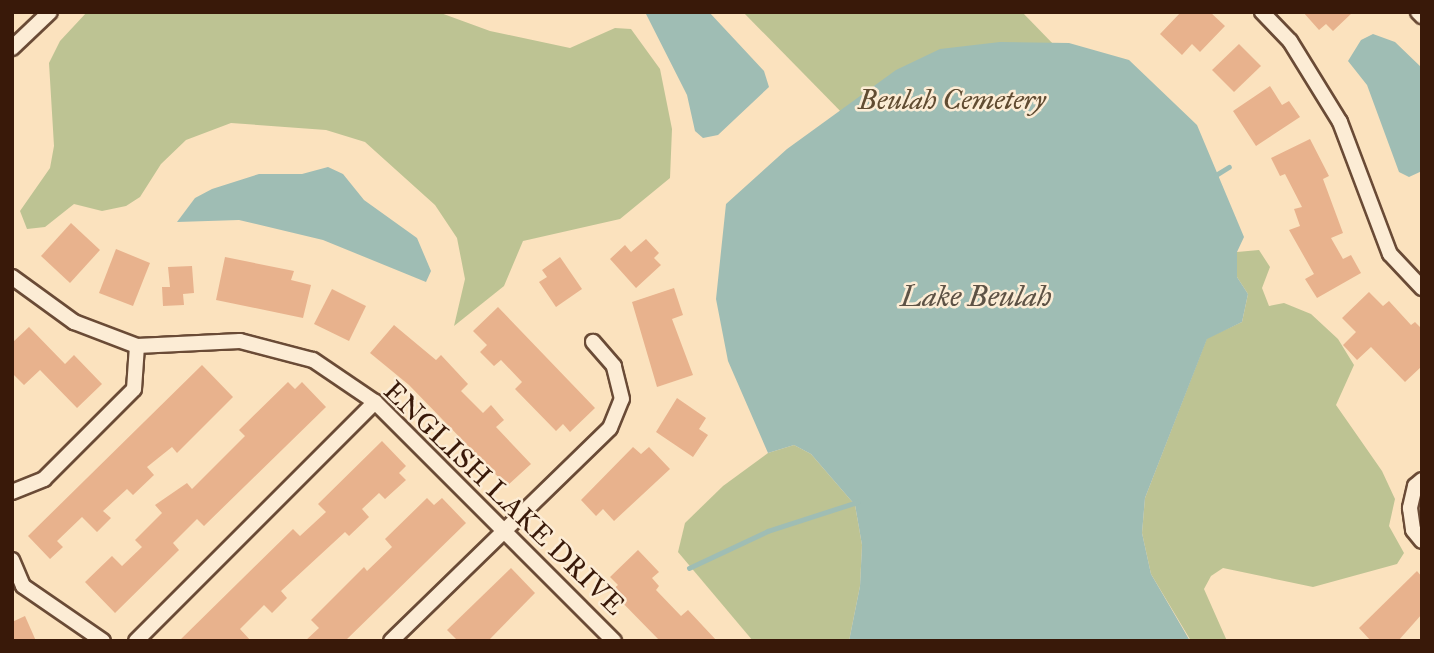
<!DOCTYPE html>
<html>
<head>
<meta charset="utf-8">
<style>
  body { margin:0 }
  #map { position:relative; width:1434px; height:653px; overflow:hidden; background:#fbe2be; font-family:"IM FELL Great Primer",serif }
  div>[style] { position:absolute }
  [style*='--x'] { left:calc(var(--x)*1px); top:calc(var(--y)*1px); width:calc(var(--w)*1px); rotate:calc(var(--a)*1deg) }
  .green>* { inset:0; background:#bdc393 }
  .water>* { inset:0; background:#9fbdb4 }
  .stream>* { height:4.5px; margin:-2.25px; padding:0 2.25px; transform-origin:2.25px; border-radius:2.25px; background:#9fbdb4 }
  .building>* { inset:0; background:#e8b28d }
  .roads { filter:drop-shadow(2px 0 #6a4b36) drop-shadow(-2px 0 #6a4b36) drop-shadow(0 2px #6a4b36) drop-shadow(0 -2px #6a4b36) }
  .minor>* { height:14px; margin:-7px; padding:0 7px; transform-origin:7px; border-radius:7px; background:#fcecd5 }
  span { translate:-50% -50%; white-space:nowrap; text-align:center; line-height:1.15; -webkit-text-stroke:5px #fcecd5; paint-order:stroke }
  .park-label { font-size:28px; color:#614c32; font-style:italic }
  .street-label { font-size:28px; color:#391909 }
  .water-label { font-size:30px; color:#5d5245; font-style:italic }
  .frame { position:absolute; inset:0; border:14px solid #391909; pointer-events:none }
</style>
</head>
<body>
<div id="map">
  <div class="green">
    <div style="clip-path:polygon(87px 12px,438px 12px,490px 31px,570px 48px,615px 28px,631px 29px,660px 69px,672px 129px,670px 178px,620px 219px,523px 241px,504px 286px,454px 326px,465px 279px,457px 238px,435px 205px,365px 142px,326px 130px,231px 123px,186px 140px,161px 164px,140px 197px,126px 206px,102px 211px,74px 204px,45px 227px,27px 229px,20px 211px,50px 168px,54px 146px,49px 63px,60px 41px)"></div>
    <div style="clip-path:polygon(743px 12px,1022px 12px,1092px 84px,951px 224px)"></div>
    <div style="clip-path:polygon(1259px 250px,1270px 267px,1262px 288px,1269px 306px,1284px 303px,1311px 314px,1338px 339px,1354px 365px,1336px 405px,1382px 471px,1395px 499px,1389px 526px,1404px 553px,1397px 564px,1313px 587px,1223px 568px,1211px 576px,1204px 589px,1227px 641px,1191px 641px,1151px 574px,1142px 533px,1145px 498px,1207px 338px,1242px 322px,1248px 294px,1237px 277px,1237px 252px)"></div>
    <div style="clip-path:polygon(794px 445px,811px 454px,855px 505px,862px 545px,860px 586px,849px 641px,753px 641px,678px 552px,685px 523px,723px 486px,768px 453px)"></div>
  </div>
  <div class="water">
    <div style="clip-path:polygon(645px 12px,709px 12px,764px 71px,769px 87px,718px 135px,703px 138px,695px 131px,687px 95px)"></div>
    <div style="clip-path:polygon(1373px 34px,1395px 42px,1422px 68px,1422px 171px,1409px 177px,1399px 172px,1367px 85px,1348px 61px,1361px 40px)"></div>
    <div style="clip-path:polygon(1000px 42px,1069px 43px,1129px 60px,1197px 125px,1244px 237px,1237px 252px,1237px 277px,1248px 294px,1242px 322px,1207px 339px,1145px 498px,1142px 533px,1151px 574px,1190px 641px,849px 641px,860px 586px,862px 545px,855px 505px,811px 454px,794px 445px,768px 453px,728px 361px,716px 299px,726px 204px,787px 149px,896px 70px,940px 49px)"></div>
    <div style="clip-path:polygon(328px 167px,343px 174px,364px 200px,417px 238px,431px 271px,426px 282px,323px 240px,239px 220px,177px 222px,195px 198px,212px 189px,259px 174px,302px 174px)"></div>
  </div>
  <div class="stream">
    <div style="--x:1216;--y:175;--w:15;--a:-32"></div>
    <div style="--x:689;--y:568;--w:87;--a:-25.1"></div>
    <div style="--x:768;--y:531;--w:94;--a:-18"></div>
  </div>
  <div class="building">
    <div style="clip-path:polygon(1181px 12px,1210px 12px,1225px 26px,1200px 52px,1192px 44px,1182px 55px,1160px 34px)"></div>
    <div style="clip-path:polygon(1303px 12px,1353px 12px,1333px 31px,1326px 24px,1319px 30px)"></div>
    <div style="clip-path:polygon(1239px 44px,1261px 66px,1234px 92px,1212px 70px)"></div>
    <div style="clip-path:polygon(1270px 86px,1282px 105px,1289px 101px,1300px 117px,1256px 146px,1233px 111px)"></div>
    <div style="clip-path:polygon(1310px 139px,1329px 176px,1323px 179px,1343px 233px,1331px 238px,1343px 259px,1351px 255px,1361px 273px,1317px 298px,1305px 279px,1314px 274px,1289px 230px,1300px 226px,1294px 209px,1302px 207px,1285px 174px,1280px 176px,1271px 158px)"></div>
    <div style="clip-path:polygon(71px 223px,100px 250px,70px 283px,41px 256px)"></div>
    <div style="clip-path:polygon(646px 239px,659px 253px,654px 258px,661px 265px,636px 288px,610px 259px,625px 245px,631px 252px)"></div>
    <div style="clip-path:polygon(116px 249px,150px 263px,133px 306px,99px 293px)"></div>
    <div style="clip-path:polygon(225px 257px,294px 271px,291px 280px,311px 285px,303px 318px,216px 300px)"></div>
    <div style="clip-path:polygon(560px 257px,582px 289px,556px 307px,539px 282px,547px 277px,542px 270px)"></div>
    <div style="clip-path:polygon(192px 266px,194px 293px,183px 294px,184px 305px,163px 306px,162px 287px,170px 287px,168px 267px)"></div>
    <div style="clip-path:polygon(674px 288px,683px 315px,672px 319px,693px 375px,657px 387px,632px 302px)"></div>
    <div style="clip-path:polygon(332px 289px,366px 306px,349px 341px,314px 324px)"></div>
    <div style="clip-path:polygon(1369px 292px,1383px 306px,1389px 301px,1411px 325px,1415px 322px,1422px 329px,1422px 366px,1405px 382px,1371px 347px,1357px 360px,1343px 345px,1356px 332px,1342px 318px)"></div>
    <div style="clip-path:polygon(498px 307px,595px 408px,570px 432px,563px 424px,556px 431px,515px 389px,522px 382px,501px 360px,494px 366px,480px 352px,487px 345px,473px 331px)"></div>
    <div style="clip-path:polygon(394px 325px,436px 360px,441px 355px,468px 384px,461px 391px,483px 413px,491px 405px,504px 420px,496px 427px,531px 464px,507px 486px,409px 385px,370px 353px)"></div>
    <div style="clip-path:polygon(29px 327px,65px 364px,74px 355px,102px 384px,77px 408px,40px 370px,24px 385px,12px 373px,12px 343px)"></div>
    <div style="clip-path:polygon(202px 365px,233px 397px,177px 453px,172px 447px,147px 467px,154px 475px,133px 495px,127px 489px,103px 511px,111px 518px,97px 532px,82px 517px,57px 541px,63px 547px,50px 559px,28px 536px)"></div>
    <div style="clip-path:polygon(288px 382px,295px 389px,302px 382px,326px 407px,204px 526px,197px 519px,173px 543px,179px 550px,115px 613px,85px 582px,112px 556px,122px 566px,142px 547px,135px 540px,162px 513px,155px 505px,187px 483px,192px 489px,245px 436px,239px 430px)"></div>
    <div style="clip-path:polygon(677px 398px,706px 418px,699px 429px,708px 435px,693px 457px,656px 432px)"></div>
    <div style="clip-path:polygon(382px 441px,406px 466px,399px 473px,406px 480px,385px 499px,379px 493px,362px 509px,369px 517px,349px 536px,345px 532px,281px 591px,287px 598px,272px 613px,264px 605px,240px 629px,251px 641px,179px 641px,293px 529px,300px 536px,326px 512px,318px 504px)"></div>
    <div style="clip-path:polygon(633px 447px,641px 454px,649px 447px,670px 469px,614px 521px,603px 509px,596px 516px,581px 500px)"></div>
    <div style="clip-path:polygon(427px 498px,434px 505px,442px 498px,466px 523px,345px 641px,305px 641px,319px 628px,311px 620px,364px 567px,367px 571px,392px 547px,385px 539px)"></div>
    <div style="clip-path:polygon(638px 550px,659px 572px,652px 578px,659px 586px,656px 590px,681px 616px,688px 610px,717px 641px,660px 641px,611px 591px,618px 585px,610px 577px)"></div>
    <div style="clip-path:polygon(511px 568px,535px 593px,488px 641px,458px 641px,447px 630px)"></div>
    <div style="clip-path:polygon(1417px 571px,1422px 577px,1422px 614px,1398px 641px,1371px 641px,1359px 628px)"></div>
    <div style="clip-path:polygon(25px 616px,36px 641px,12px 641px,12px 622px)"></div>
  </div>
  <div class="roads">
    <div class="minor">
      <div style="--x:1262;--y:12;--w:40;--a:46"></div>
      <div style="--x:1290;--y:41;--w:95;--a:58.3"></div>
      <div style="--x:1340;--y:122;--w:141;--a:69.3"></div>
      <div style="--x:1390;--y:254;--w:47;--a:46.7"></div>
      <div style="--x:1418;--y:12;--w:6;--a:45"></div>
      <div style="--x:12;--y:48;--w:52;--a:-43.5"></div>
      <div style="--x:12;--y:277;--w:77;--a:36"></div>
      <div style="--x:74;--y:322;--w:67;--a:20.9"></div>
      <div style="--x:137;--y:346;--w:103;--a:-2.8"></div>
      <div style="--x:240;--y:341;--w:75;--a:14.6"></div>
      <div style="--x:313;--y:360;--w:75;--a:34.1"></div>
      <div style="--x:375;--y:402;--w:338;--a:45"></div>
      <div style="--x:1422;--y:480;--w:9;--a:139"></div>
      <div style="--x:1415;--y:486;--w:23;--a:103"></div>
      <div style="--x:1410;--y:508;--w:22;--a:82"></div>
      <div style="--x:1413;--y:530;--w:14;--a:51"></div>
      <div style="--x:12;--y:492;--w:35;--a:-22"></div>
      <div style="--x:44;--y:479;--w:127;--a:-45"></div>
      <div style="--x:134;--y:389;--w:43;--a:-86"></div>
      <div style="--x:12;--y:560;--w:28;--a:67"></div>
      <div style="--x:23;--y:586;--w:97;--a:34.5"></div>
      <div style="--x:136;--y:641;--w:338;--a:-45"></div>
      <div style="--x:391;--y:641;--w:305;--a:-44.2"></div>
      <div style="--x:610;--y:428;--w:31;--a:-68"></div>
      <div style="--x:622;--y:399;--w:34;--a:-104"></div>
      <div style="--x:614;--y:366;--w:32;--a:-131"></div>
    </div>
  </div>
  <div class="park-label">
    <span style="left:952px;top:100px">Beulah Cemetery</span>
  </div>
  <div class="street-label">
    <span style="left:504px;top:498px;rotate:44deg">ENGLISH LAKE DRIVE</span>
  </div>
  <div class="water-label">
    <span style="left:976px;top:296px">Lake Beulah</span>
  </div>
  <div class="frame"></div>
</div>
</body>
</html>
